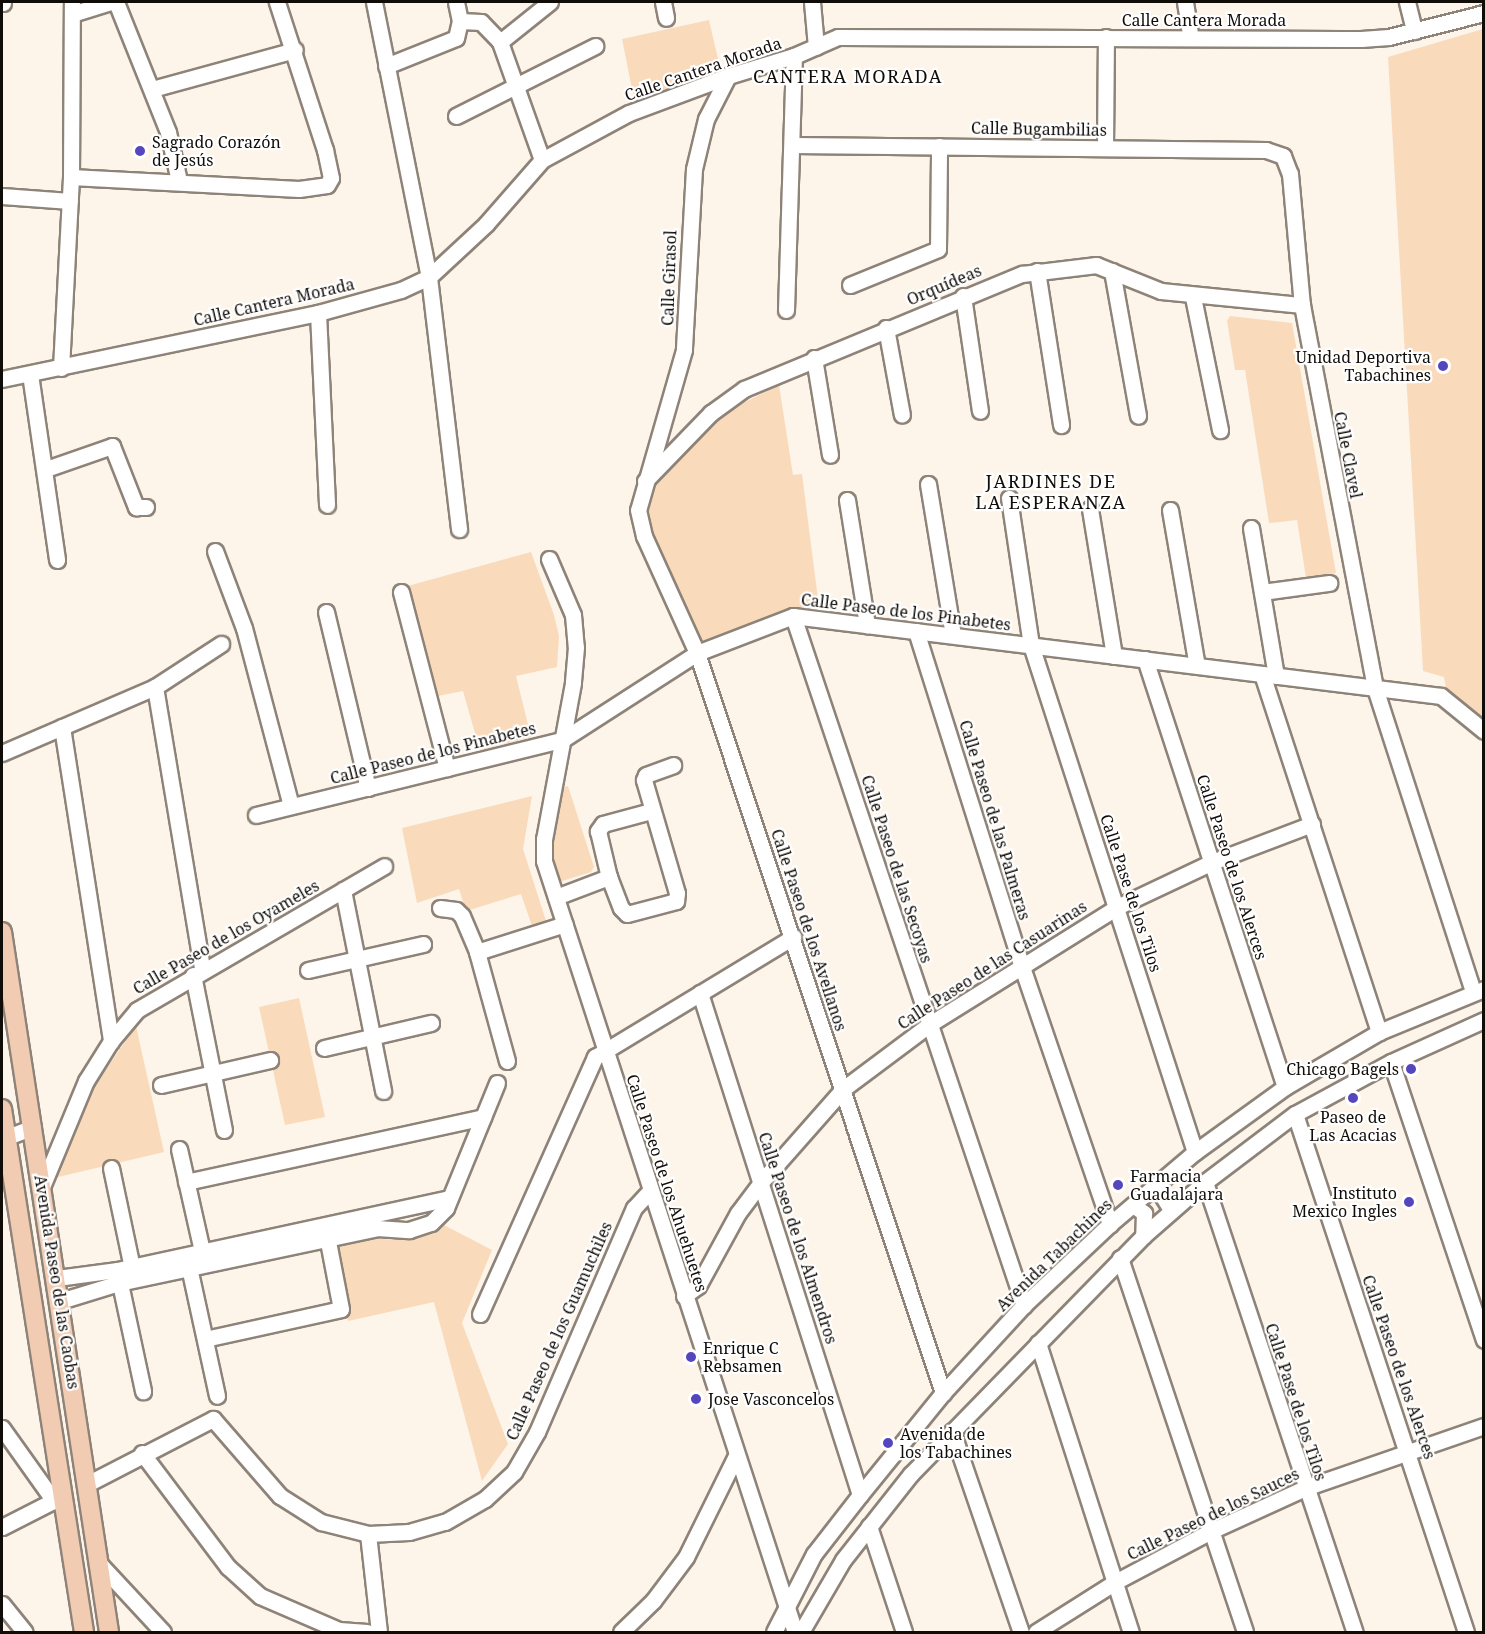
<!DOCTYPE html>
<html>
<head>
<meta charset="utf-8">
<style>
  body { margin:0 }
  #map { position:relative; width:1485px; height:1634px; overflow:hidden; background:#fdf4ea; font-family:"Noto Serif",serif }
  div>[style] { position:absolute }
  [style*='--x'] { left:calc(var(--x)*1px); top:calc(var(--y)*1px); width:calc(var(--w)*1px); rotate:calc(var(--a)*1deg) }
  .green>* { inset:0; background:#f9dbbc }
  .roads { filter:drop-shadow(2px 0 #8e8378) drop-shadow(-2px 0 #8e8378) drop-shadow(0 2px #8e8378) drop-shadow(0 -2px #8e8378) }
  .minor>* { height:15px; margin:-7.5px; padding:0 7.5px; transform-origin:7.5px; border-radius:7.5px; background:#fff }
  .major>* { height:18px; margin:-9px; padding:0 9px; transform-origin:9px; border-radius:9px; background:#f1ccb3 }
  .dots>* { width:16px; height:16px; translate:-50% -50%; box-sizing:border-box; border:3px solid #fff; border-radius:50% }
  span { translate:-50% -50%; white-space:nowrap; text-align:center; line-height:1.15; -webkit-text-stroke:4.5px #fff; paint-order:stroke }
  .street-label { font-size:16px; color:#100c08 }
  .poi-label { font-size:16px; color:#100c08 }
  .left { translate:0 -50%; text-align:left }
  .right { translate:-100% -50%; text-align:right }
  .neighbourhood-label { font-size:18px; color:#100c08; letter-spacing:1.5px }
  .frame { position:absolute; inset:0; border:3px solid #100c08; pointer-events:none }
</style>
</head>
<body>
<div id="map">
  <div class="green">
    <div style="clip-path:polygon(709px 20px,721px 72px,634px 99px,622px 39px)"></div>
    <div style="clip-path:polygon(1483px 29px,1484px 29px,1483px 717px,1446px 688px,1444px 677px,1423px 671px,1388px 57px)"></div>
    <div style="clip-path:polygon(1230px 316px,1292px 323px,1336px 573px,1306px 578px,1297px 520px,1269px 523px,1245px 370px,1235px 370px,1227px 321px)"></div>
    <div style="clip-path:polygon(779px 385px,793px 475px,802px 474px,819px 607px,796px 608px,699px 644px,646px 532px,644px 506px,649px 491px,719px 415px)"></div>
    <div style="clip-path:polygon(531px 552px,554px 615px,559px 636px,557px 667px,516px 676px,531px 737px,480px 751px,463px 691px,433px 697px,404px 587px)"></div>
    <div style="clip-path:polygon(568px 786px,594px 867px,591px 872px,559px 882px,554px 880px,548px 861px,558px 789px)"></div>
    <div style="clip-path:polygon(532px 796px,523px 849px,547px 924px,533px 929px,521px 894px,466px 911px,459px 889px,417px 903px,402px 828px)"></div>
    <div style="clip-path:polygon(299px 998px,325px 1117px,285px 1125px,259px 1007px)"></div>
    <div style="clip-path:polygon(136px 1026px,164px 1152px,54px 1178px,95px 1085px)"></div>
    <div style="clip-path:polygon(440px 1223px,492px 1250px,462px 1323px,508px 1444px,482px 1481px,434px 1302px,348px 1321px,331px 1245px,358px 1238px,405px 1240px)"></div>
  </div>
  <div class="roads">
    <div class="minor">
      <div style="--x:3;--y:2;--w:1;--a:90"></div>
      <div style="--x:116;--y:2;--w:140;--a:68.2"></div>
      <div style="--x:168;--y:132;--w:50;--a:77.3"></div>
      <div style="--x:374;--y:2;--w:280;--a:78.7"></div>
      <div style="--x:429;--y:277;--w:254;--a:83.2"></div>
      <div style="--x:663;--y:2;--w:16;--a:79"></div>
      <div style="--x:812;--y:2;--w:45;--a:84.9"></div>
      <div style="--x:1185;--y:2;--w:36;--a:81"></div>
      <div style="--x:1407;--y:2;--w:30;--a:76"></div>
      <div style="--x:75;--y:13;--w:37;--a:-17"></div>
      <div style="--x:460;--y:21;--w:21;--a:3"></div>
      <div style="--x:481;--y:22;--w:28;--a:46"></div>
      <div style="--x:500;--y:42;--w:125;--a:70.4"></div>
      <div style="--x:500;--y:42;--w:64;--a:-38.7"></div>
      <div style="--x:386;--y:66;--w:75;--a:-21.8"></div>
      <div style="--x:456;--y:38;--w:17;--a:-77"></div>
      <div style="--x:460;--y:21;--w:19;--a:-102"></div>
      <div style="--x:728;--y:76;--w:48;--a:117.1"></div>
      <div style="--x:706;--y:119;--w:51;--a:103.5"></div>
      <div style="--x:694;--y:169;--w:181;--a:93.2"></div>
      <div style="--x:684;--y:350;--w:166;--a:106"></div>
      <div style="--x:638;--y:510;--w:27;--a:77"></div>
      <div style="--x:644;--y:536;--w:128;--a:65.6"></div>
      <div style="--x:697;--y:653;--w:780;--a:71.61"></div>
      <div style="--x:152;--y:89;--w:148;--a:-15.3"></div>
      <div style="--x:456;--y:116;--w:156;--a:-26.7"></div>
      <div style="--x:793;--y:145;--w:473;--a:0.6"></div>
      <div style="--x:1266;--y:150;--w:18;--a:19"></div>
      <div style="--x:1283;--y:156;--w:19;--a:69"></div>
      <div style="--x:1290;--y:174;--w:132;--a:84.8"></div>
      <div style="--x:1302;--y:305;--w:390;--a:79.2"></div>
      <div style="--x:1375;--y:688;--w:319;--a:72.1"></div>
      <div style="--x:1105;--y:148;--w:111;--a:-89.5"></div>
      <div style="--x:71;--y:177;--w:228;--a:3"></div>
      <div style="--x:299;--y:189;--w:28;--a:-8"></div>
      <div style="--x:327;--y:185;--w:8;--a:-60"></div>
      <div style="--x:331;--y:178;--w:29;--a:-102"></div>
      <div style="--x:325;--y:150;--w:156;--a:-108"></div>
      <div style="--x:2;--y:196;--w:68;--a:4.2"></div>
      <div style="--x:1037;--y:271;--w:156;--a:81.1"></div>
      <div style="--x:1112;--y:271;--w:147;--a:79.8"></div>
      <div style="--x:850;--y:285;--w:95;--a:-22.2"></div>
      <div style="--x:938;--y:249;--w:103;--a:-89.4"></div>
      <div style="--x:963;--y:296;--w:116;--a:81.6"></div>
      <div style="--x:1193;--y:297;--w:136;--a:78.5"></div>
      <div style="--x:786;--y:310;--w:254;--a:-88.2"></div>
      <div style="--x:318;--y:313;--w:192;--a:87.3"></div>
      <div style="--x:886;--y:328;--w:88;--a:79.6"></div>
      <div style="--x:814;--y:358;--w:98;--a:80.6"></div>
      <div style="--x:61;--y:368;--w:191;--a:-87"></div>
      <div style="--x:71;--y:177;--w:175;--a:-89.7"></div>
      <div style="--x:30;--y:374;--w:188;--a:81.7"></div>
      <div style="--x:2;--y:379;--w:323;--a:-11.8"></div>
      <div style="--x:318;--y:313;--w:86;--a:-15.5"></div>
      <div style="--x:401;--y:290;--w:31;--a:-25"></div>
      <div style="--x:429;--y:277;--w:78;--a:-42.9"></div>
      <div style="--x:486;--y:224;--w:85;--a:-48.8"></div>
      <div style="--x:542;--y:160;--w:99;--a:-28.4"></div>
      <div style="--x:629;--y:113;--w:106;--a:-20.5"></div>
      <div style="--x:728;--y:76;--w:69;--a:-16.9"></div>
      <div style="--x:794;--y:56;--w:48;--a:-23.4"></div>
      <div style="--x:838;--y:37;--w:523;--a:0.22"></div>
      <div style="--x:1361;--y:39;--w:28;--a:-4"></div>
      <div style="--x:1389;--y:37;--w:98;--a:-14.2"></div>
      <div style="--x:46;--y:469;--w:70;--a:-19.2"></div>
      <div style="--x:112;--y:446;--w:66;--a:68.5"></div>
      <div style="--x:136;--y:507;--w:10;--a:0"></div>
      <div style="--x:645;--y:481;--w:95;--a:-45.9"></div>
      <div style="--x:711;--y:413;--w:41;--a:-36"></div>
      <div style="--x:744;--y:389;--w:301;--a:-22.5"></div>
      <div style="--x:1022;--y:274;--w:75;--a:-6.9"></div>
      <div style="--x:1096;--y:265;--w:70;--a:21.8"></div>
      <div style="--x:1161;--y:291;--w:142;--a:5.7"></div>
      <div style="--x:928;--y:484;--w:153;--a:80.6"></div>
      <div style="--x:1009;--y:498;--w:149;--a:81.5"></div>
      <div style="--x:1031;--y:645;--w:533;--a:72.08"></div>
      <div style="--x:847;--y:500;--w:127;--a:80.9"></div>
      <div style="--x:1090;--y:509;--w:149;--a:80.7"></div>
      <div style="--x:1170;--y:510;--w:158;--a:80.2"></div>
      <div style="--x:1251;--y:528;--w:150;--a:80.4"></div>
      <div style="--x:215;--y:551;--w:82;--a:69.4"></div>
      <div style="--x:244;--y:628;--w:184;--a:75.2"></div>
      <div style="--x:549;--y:559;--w:61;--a:66.8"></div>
      <div style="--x:573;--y:615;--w:32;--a:85"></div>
      <div style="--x:576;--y:647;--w:36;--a:95"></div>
      <div style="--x:573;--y:683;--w:159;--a:100.5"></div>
      <div style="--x:544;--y:839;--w:22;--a:90"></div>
      <div style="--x:544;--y:861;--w:811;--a:71.97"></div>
      <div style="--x:401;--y:592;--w:182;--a:75.4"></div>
      <div style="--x:1262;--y:592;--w:68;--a:-7.7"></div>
      <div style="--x:326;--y:612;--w:181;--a:76.6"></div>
      <div style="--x:793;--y:616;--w:727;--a:71.47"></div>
      <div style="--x:916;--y:631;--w:352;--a:72.5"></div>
      <div style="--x:1022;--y:967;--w:272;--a:71.1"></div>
      <div style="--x:1145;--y:659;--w:450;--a:71.9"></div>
      <div style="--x:1262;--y:674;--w:377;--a:71.9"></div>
      <div style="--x:155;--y:687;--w:286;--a:80.5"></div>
      <div style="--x:62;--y:727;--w:318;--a:81.1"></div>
      <div style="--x:2;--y:753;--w:167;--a:-23.3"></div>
      <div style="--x:155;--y:687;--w:79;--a:-33.1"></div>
      <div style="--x:651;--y:811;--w:50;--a:164.8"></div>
      <div style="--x:603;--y:824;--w:9;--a:126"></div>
      <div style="--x:598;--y:831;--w:47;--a:76.6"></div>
      <div style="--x:609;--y:877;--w:33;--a:69"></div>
      <div style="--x:621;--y:908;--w:8;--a:45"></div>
      <div style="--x:627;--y:914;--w:51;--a:-14.9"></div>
      <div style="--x:676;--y:901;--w:8;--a:-83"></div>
      <div style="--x:677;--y:893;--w:118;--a:-106.3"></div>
      <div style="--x:644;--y:780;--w:5;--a:-68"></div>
      <div style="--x:646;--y:775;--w:29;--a:-20"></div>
      <div style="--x:256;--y:815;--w:315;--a:-13.8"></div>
      <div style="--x:562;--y:740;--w:161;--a:-32.8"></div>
      <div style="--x:697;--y:653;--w:103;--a:-21.1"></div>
      <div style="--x:793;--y:616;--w:653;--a:7.04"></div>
      <div style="--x:1441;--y:696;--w:55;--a:39.1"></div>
      <div style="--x:343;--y:890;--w:205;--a:78.7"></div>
      <div style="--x:556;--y:897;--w:57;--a:-20.7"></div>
      <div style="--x:440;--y:908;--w:16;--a:7"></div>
      <div style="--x:456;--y:910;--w:8;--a:45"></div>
      <div style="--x:462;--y:916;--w:39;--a:67"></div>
      <div style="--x:477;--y:952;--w:113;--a:74.6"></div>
      <div style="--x:477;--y:952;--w:92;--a:-17.7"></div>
      <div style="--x:308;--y:970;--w:118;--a:-12.7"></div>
      <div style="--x:193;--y:975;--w:158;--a:78.7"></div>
      <div style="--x:700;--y:993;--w:527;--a:72.32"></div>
      <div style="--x:324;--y:1048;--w:110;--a:-13.2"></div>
      <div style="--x:1391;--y:1062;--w:293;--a:71.5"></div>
      <div style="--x:161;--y:1085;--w:112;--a:-12.9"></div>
      <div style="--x:1295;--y:1114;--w:545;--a:71.73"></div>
      <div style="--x:2;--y:1139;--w:33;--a:-21"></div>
      <div style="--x:179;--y:1149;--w:114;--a:77.3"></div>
      <div style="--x:111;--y:1168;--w:111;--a:78.1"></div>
      <div style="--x:186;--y:1182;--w:304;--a:-12.3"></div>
      <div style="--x:1160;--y:1182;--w:10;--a:90"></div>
      <div style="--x:1160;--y:1192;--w:22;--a:58"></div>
      <div style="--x:1205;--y:1182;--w:474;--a:71.6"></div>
      <div style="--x:42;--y:1187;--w:115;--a:-67.5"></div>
      <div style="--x:86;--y:1081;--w:47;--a:-58"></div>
      <div style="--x:111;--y:1041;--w:40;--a:-50"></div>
      <div style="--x:137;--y:1010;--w:286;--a:-30.2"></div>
      <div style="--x:1133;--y:1205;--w:14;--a:36"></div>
      <div style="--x:1144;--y:1213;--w:23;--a:92"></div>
      <div style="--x:187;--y:1258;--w:141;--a:77.7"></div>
      <div style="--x:1120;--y:1258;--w:394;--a:71.5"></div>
      <div style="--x:118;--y:1274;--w:120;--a:77.9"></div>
      <div style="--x:57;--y:1278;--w:61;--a:-7.6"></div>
      <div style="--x:117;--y:1270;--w:340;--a:-12.2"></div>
      <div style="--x:684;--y:1296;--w:17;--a:-36"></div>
      <div style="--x:698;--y:1286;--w:83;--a:-61.3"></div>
      <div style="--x:738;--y:1213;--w:40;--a:-53"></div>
      <div style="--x:762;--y:1181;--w:123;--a:-48.6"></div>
      <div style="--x:843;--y:1089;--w:109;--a:-36.8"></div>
      <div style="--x:930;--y:1024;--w:221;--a:-32"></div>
      <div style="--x:1117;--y:907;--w:105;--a:-25.3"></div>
      <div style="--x:1212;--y:862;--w:107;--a:-20.8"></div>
      <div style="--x:60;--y:1301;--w:62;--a:-17"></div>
      <div style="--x:119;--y:1283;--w:264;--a:-12"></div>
      <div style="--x:377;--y:1228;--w:32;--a:4"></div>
      <div style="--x:409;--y:1230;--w:23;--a:-18"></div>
      <div style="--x:431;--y:1223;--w:21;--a:-45"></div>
      <div style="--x:446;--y:1208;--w:135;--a:-67.8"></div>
      <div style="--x:480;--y:1314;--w:282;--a:-65.9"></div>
      <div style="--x:595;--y:1057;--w:232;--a:-31.2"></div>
      <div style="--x:205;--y:1339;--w:139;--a:-12.4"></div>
      <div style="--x:341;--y:1309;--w:79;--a:-100.9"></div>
      <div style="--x:1038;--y:1343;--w:304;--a:72.2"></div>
      <div style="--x:2;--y:1428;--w:90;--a:54.5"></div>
      <div style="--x:952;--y:1431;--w:213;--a:71.1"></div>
      <div style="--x:142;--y:1453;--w:143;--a:53"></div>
      <div style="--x:228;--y:1567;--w:43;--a:42.2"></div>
      <div style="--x:260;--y:1596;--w:86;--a:23.3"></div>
      <div style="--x:339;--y:1630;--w:28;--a:4"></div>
      <div style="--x:87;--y:1484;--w:142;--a:-27.3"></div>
      <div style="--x:213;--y:1419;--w:102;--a:49"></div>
      <div style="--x:280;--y:1496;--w:49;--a:32.4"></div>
      <div style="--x:321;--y:1522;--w:49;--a:14.3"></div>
      <div style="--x:368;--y:1534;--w:41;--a:-2.8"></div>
      <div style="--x:409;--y:1532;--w:37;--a:-16"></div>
      <div style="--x:445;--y:1522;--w:46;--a:-29.9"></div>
      <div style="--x:485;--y:1499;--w:40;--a:-43"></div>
      <div style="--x:514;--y:1472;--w:46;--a:-60.1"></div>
      <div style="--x:537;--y:1432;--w:244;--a:-66.6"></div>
      <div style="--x:634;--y:1208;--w:23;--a:-47"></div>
      <div style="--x:869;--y:1526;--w:112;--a:71.7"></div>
      <div style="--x:2;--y:1527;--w:66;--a:-27"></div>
      <div style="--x:368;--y:1534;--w:99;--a:83.6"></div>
      <div style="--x:97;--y:1561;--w:97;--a:47.1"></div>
      <div style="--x:2;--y:1604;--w:36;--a:51"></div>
      <div style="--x:621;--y:1632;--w:45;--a:-44.1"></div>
      <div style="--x:653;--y:1601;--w:55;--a:-53.1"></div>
      <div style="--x:686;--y:1557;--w:113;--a:-63.7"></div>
      <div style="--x:774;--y:1632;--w:88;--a:-62.9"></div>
      <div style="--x:814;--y:1554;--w:75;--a:-52.1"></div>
      <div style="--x:860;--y:1495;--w:132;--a:-50.9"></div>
      <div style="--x:943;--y:1393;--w:120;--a:-47.4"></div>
      <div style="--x:1024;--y:1305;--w:118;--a:-43.3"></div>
      <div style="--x:1110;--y:1224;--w:111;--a:-40.3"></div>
      <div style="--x:1195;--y:1152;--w:111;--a:-35.8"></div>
      <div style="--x:1285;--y:1087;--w:109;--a:-30.3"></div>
      <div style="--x:1379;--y:1032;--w:113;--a:-22.3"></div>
      <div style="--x:801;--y:1632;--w:83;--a:-59.7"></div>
      <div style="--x:843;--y:1560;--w:110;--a:-51.7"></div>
      <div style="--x:911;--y:1474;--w:332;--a:-45.7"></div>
      <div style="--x:1143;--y:1236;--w:82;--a:-41.1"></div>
      <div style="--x:1205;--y:1182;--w:113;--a:-37.1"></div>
      <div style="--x:1295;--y:1114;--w:109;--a:-28.4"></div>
      <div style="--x:1391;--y:1062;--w:102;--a:-24.3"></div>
      <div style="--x:1036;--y:1632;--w:93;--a:-32.3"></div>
      <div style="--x:1115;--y:1582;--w:109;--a:-28"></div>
      <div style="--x:1211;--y:1531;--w:103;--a:-24.6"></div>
      <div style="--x:1305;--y:1488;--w:189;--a:-19.1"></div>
    </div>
    <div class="major">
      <div style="--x:2;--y:932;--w:708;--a:81.31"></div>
      <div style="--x:2;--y:1109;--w:529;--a:81.09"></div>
    </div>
  </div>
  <div class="dots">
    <div style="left:140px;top:151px;background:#5546bd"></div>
    <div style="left:1443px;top:366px;background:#5546bd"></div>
    <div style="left:1411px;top:1069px;background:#5546bd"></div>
    <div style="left:1353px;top:1098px;background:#5546bd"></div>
    <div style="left:1118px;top:1185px;background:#5546bd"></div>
    <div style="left:1409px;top:1202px;background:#5546bd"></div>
    <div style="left:691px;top:1357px;background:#5546bd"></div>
    <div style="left:696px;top:1399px;background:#5546bd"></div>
    <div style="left:888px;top:1443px;background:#5546bd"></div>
  </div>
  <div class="street-label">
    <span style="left:1204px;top:20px">Calle Cantera Morada</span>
    <span style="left:703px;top:69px;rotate:-19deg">Calle Cantera Morada</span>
    <span style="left:1039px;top:129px;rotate:1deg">Calle Bugambilias</span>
    <span style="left:669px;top:278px;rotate:-88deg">Calle Girasol</span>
    <span style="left:944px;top:285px;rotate:-23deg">Orquídeas</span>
    <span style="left:274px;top:302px;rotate:-13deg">Calle Cantera Morada</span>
    <span style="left:1348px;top:455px;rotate:79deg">Calle Clavel</span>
    <span style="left:906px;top:612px;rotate:7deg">Calle Paseo de los Pinabetes</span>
    <span style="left:433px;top:753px;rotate:-14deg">Calle Paseo de los Pinabetes</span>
    <span style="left:995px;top:820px;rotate:73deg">Calle Paseo de las Palmeras</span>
    <span style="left:1232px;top:867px;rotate:72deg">Calle Paseo de los Alerces</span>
    <span style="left:897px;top:869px;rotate:72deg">Calle Paseo de las Secoyas</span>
    <span style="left:1131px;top:893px;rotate:72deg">Calle Pase de los Tilos</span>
    <span style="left:809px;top:930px;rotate:72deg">Calle Paseo de los Avellanos</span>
    <span style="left:226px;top:937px;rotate:-30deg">Calle Paseo de los Oyameles</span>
    <span style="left:992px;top:965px;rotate:-33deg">Calle Paseo de las Casuarinas</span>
    <span style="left:667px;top:1183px;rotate:72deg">Calle Paseo de los Ahuehuetes</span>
    <span style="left:798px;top:1238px;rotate:72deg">Calle Paseo de los Almendros</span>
    <span style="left:1054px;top:1255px;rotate:-44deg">Avenida Tabachines</span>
    <span style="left:57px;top:1282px;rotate:81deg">Avenida Paseo de las Caobas</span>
    <span style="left:559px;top:1331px;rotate:-66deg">Calle Paseo de los Guamuchiles</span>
    <span style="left:1399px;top:1367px;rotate:71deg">Calle Paseo de los Alerces</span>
    <span style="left:1296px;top:1402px;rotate:72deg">Calle Pase de los Tilos</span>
    <span style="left:1213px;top:1514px;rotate:-26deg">Calle Paseo de los Sauces</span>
  </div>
  <div class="poi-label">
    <span class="left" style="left:152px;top:151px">Sagrado Corazón<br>de Jesús</span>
    <span class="right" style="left:1431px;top:366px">Unidad Deportiva<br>Tabachines</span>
    <span class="right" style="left:1399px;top:1069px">Chicago Bagels</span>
    <span style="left:1353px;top:1126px">Paseo de<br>Las Acacias</span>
    <span class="left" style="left:1130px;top:1185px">Farmacia<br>Guadalajara</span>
    <span class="right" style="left:1397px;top:1202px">Instituto<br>Mexico Ingles</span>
    <span class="left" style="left:703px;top:1357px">Enrique C<br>Rebsamen</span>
    <span class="left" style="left:708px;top:1399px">Jose Vasconcelos</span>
    <span class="left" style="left:900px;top:1443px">Avenida de<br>los Tabachines</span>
  </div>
  <div class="neighbourhood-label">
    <span style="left:848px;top:76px">CANTERA MORADA</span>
    <span style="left:1051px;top:492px">JARDINES DE<br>LA ESPERANZA</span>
  </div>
  <div class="frame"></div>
</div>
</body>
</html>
